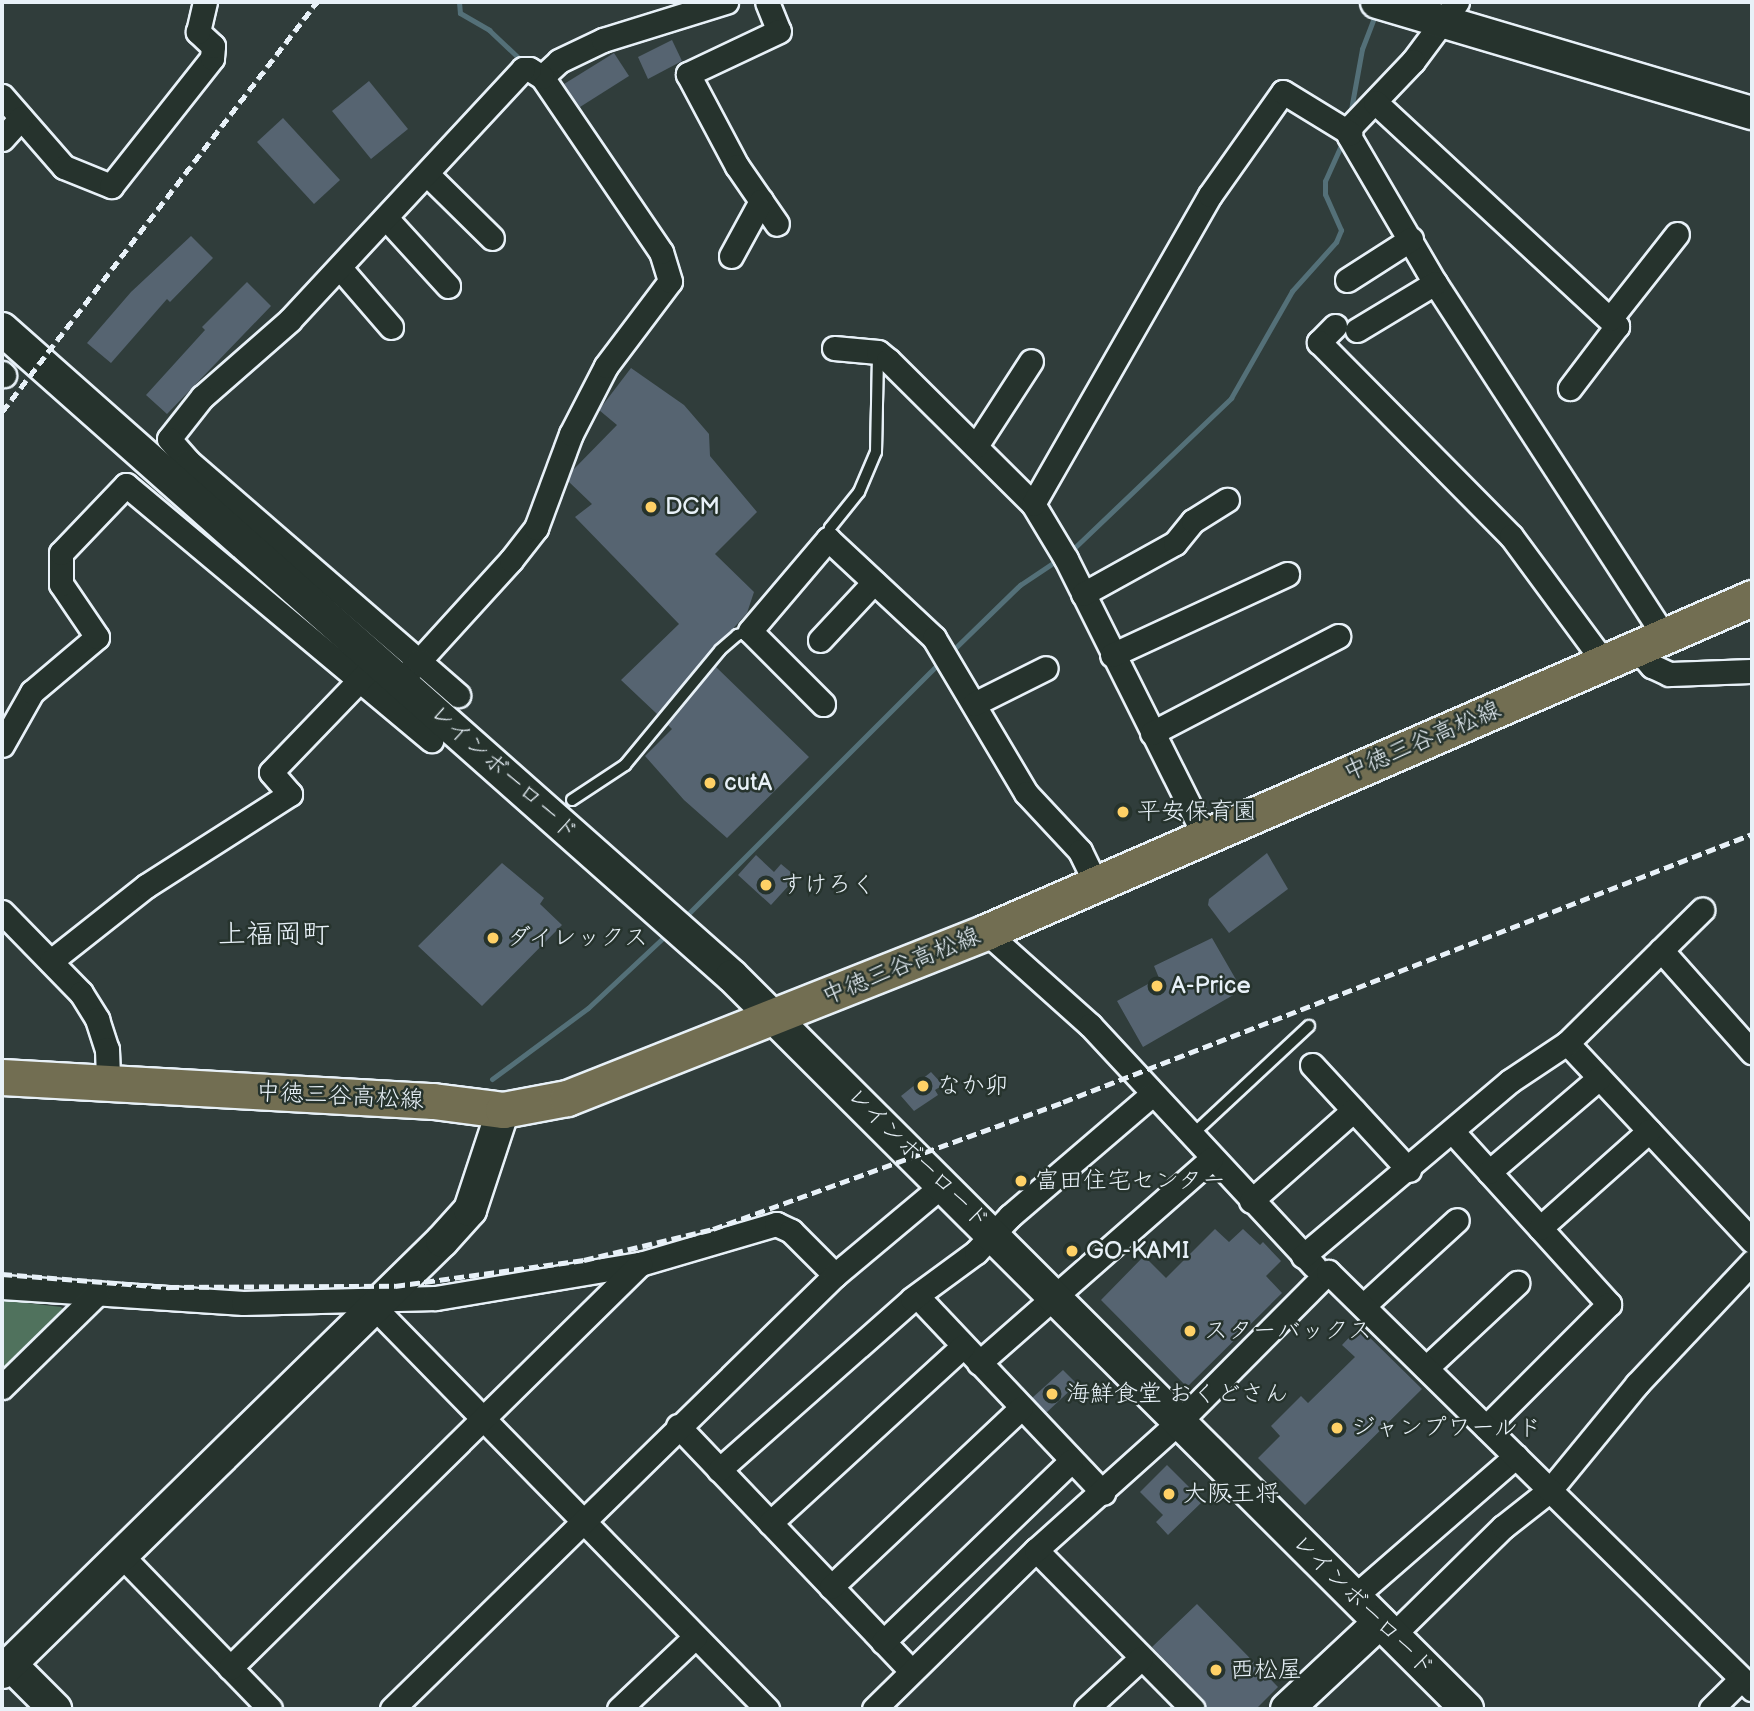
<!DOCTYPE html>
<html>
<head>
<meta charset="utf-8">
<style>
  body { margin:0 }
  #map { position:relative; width:1754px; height:1711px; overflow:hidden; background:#303d3b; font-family:"Balsamiq Sans","Klee One",sans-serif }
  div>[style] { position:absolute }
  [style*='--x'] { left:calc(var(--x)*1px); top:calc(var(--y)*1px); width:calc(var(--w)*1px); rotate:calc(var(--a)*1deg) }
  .green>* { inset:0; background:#50725d }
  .stream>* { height:5px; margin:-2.5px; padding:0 2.5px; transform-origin:2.5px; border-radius:2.5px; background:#547078 }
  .building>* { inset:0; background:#566471 }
  .roads { filter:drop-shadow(2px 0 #e8f1f8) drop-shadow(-2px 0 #e8f1f8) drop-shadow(0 2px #e8f1f8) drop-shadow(0 -2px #e8f1f8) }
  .lane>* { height:10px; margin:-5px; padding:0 5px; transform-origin:5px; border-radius:5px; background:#26332d }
  .street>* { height:23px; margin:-11.5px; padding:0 11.5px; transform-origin:11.5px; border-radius:11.5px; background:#26332d }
  .secondary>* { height:32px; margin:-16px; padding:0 16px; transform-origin:16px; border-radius:16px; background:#26332d }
  .primary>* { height:35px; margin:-17.5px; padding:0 17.5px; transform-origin:17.5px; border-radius:17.5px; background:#726e52 }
  .rail>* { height:5px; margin-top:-2.5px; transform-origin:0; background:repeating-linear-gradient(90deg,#e8f1f8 0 10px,transparent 0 15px) }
  .dots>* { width:19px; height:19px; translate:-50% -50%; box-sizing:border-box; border:4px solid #26332d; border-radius:50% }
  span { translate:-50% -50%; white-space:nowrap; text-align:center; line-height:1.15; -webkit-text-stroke:5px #26332d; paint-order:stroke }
  .poi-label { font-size:24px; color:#e8f1f8 }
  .left { translate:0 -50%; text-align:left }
  .street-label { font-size:24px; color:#e8f1f8 }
  .quarter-label { font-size:28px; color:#e8f1f8 }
  .frame { position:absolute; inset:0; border:4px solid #e8f1f8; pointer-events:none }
</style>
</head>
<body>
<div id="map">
  <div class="green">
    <div style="clip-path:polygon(2px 1300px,61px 1307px,66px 1312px,2px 1376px)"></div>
  </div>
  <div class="stream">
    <div style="--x:459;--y:2;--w:11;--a:85"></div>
    <div style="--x:460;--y:13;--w:34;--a:30"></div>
    <div style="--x:489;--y:30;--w:47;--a:43.3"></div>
    <div style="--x:1350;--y:115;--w:67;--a:-79.7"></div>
    <div style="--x:1362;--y:49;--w:39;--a:-69"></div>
    <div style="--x:1070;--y:552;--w:223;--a:-43.7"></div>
    <div style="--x:1231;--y:398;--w:123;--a:-60.3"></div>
    <div style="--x:1292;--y:291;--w:66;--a:-48.1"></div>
    <div style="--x:1336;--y:242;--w:13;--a:-67"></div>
    <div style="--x:1341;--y:230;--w:39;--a:-114"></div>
    <div style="--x:1325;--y:194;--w:13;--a:-90"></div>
    <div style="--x:1325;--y:181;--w:44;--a:-65.8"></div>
    <div style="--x:950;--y:653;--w:98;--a:-44.2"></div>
    <div style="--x:1020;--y:585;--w:47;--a:-33.7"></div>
    <div style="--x:682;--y:920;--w:365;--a:-45"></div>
    <div style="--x:492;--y:1079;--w:119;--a:-36.5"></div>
    <div style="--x:588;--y:1008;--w:108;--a:-43.1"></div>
  </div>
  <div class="building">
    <div style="clip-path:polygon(672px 40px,682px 61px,648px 79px,638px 57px)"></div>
    <div style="clip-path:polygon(614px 53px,629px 76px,580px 107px,564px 84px)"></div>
    <div style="clip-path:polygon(369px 81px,408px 129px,371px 159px,332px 111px)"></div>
    <div style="clip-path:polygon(283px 118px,340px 180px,314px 204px,257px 142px)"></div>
    <div style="clip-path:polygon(191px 236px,213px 258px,170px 302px,167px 299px,111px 363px,87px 343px,131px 292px)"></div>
    <div style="clip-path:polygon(247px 282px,271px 306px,167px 414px,146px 395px,205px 330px,202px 327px)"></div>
    <div style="clip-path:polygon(631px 368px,684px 405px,709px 434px,710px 456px,757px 512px,715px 554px,754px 592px,747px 613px,657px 714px,621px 680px,679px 624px,575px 517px,592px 504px,568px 481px,572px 471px,617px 425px,599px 410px)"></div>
    <div style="clip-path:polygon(716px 667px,809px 757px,727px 838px,684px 800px,645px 756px,672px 729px,668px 725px)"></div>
    <div style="clip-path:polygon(1267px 853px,1288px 889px,1229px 933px,1208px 905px,1209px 899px)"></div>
    <div style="clip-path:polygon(756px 855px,774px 872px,781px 864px,793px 874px,788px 879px,792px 882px,771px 905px,738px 875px)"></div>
    <div style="clip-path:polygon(502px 863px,544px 898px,540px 904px,562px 925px,482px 1006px,418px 946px)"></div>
    <div style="clip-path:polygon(1212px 938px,1242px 990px,1143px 1047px,1117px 1001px,1159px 978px,1154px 966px)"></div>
    <div style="clip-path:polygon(931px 1072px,943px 1085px,935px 1090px,938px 1095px,914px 1111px,901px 1096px)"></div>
    <div style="clip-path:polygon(1215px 1229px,1229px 1242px,1243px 1229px,1260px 1245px,1263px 1242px,1281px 1261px,1266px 1276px,1282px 1293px,1187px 1387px,1101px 1300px,1144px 1256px,1166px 1278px)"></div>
    <div style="clip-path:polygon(1359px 1327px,1422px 1389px,1305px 1505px,1258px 1458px,1280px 1436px,1271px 1426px,1301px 1396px,1308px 1403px,1355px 1357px,1342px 1345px)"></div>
    <div style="clip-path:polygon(1063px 1370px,1077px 1384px,1046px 1413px,1032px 1398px)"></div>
    <div style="clip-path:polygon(1167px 1465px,1203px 1501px,1168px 1535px,1156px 1522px,1163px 1515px,1140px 1492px)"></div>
    <div style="clip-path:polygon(1197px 1604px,1278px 1687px,1256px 1709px,1207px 1709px,1203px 1699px,1152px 1647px)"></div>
  </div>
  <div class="roads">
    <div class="lane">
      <div style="--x:828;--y:539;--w:11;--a:-80"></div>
      <div style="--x:830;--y:528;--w:46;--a:-51.1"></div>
      <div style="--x:859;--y:492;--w:43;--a:-67"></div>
      <div style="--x:876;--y:452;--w:96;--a:-88.8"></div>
      <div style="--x:572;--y:800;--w:64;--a:-33.4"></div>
      <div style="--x:625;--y:765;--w:149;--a:-50.4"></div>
      <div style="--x:720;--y:650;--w:23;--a:-41"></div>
      <div style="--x:737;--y:635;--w:14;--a:-17"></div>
      <div style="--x:1192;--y:1135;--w:160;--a:-43"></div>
    </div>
    <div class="street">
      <div style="--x:767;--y:2;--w:31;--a:68"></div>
      <div style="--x:779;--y:31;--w:101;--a:154.7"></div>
      <div style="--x:688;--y:74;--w:104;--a:62"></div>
      <div style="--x:737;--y:166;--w:70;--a:55.4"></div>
      <div style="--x:1457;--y:2;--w:74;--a:126.7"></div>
      <div style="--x:1413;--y:61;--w:90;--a:133.6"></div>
      <div style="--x:1351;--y:126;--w:10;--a:101"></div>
      <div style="--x:1349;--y:136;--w:170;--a:59.7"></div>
      <div style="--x:1435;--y:283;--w:421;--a:57"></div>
      <div style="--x:542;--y:77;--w:23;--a:-43"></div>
      <div style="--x:559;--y:61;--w:49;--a:-25.5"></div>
      <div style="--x:603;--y:40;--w:129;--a:-17.2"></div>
      <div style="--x:2;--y:96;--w:94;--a:48.9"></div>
      <div style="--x:64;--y:167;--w:51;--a:22"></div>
      <div style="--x:111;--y:186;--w:163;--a:-51.7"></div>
      <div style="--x:212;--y:58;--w:12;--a:-85"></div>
      <div style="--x:213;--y:46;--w:21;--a:-137"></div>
      <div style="--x:198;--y:32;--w:31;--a:-77"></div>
      <div style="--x:1375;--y:102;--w:330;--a:42.8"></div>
      <div style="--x:1617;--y:326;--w:78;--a:127.2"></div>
      <div style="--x:2;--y:139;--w:28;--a:-48"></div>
      <div style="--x:427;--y:174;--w:91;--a:44.6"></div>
      <div style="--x:386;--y:218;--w:92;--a:47.6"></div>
      <div style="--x:731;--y:256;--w:63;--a:-61.4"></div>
      <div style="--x:340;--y:268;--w:78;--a:49.2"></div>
      <div style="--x:1347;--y:280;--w:76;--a:-32.6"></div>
      <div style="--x:1610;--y:319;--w:108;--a:-51.8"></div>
      <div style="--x:1335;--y:326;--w:23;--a:135"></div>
      <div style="--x:1319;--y:342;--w:273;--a:45.3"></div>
      <div style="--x:1511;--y:536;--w:157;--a:53.6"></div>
      <div style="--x:1357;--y:330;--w:91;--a:-31.1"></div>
      <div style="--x:834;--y:348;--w:44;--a:5.2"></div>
      <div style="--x:878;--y:352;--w:13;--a:39"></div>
      <div style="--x:888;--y:360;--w:204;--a:44.8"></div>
      <div style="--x:1033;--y:504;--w:64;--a:59"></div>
      <div style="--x:1066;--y:559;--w:308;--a:63.4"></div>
      <div style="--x:2;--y:373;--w:3;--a:45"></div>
      <div style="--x:976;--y:446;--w:101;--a:-57.1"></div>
      <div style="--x:1033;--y:504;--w:356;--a:-60.2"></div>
      <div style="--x:1210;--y:195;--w:126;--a:-54.7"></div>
      <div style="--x:1283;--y:92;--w:79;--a:31.5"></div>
      <div style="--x:1083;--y:594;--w:105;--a:-29"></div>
      <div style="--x:1175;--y:543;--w:28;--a:-51"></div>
      <div style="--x:1193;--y:521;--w:40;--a:-32"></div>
      <div style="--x:820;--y:640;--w:79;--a:-47"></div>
      <div style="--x:1637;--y:649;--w:23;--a:49"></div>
      <div style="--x:1652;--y:666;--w:19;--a:25"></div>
      <div style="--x:1669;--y:674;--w:83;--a:-2.1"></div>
      <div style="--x:1112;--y:655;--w:193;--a:-24.8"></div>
      <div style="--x:401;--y:680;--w:26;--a:-47"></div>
      <div style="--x:419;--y:661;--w:137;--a:-47.7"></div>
      <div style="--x:511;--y:560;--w:41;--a:-52"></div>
      <div style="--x:536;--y:528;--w:100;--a:-69.6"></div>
      <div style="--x:571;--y:434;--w:76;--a:-62.8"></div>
      <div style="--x:606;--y:366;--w:106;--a:-53"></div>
      <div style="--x:670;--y:281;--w:30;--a:-107"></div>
      <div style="--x:661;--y:252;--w:212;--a:-124.2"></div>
      <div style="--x:542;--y:77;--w:15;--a:-148"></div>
      <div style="--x:529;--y:69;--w:6;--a:180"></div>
      <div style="--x:523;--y:69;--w:342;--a:132.9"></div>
      <div style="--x:290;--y:320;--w:117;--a:138.8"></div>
      <div style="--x:202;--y:397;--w:53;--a:128.2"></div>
      <div style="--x:169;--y:439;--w:29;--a:49"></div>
      <div style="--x:188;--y:461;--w:306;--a:40.9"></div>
      <div style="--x:419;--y:661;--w:52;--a:41.1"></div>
      <div style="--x:823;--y:704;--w:103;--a:-135"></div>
      <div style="--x:750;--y:631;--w:121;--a:-49.7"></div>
      <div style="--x:828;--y:539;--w:145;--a:43"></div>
      <div style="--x:934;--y:638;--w:180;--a:59.3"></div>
      <div style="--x:1026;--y:793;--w:79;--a:47"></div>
      <div style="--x:1080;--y:851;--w:37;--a:64"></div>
      <div style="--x:974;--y:704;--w:80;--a:-26.6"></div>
      <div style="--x:1152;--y:733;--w:210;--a:-27.5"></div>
      <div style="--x:2;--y:745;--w:61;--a:-60.5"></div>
      <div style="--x:32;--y:692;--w:85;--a:-40.2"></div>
      <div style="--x:97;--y:637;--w:64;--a:-124.2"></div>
      <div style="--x:61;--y:584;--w:31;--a:-90"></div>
      <div style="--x:61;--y:553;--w:94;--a:-46.3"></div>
      <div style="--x:126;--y:485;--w:398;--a:39.9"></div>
      <div style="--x:2;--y:912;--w:113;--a:45.7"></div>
      <div style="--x:81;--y:993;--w:31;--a:58"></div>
      <div style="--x:97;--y:1019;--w:32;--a:72"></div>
      <div style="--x:107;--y:1049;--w:34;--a:88"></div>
      <div style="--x:986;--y:932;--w:140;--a:41.8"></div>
      <div style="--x:1090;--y:1025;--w:329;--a:47.1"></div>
      <div style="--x:1661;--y:950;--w:137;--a:48.3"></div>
      <div style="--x:51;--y:961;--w:121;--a:-38.3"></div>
      <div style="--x:146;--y:886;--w:171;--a:-32.6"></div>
      <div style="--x:290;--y:794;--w:29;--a:-131"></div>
      <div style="--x:271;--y:772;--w:141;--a:-46.1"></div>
      <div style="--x:1567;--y:1043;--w:271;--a:46.9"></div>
      <div style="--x:1312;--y:1065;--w:143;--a:47.3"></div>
      <div style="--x:1452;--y:1131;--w:234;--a:47.8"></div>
      <div style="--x:1609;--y:1304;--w:174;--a:135"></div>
      <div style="--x:1489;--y:1172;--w:145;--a:-40.5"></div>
      <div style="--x:1251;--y:1201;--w:137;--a:-41.5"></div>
      <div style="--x:1540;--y:1228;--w:146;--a:-41.7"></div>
      <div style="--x:1303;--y:1256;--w:271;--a:-40.2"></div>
      <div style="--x:1510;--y:1081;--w:69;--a:-33.7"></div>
      <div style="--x:1567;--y:1043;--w:190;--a:-44.6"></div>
      <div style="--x:2;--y:1287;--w:242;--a:3.8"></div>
      <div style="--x:243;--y:1303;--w:193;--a:-1.5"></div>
      <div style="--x:436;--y:1298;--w:207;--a:-9.5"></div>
      <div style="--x:640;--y:1264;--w:142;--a:-16.4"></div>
      <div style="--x:776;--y:1224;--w:17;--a:25"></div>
      <div style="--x:791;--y:1231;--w:62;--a:45"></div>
      <div style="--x:917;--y:1296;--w:271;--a:46.6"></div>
      <div style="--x:373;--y:1306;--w:564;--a:45.65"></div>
      <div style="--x:1363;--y:1306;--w:127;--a:-42.5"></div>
      <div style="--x:979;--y:1363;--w:309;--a:-41.3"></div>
      <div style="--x:1426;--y:1368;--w:125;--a:-43"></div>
      <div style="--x:2;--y:1387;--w:133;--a:-44.4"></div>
      <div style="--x:678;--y:1426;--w:338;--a:46.4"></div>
      <div style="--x:719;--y:1470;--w:258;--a:-41.5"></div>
      <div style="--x:912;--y:1299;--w:79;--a:-36.3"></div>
      <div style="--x:976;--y:1252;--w:50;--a:-46.6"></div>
      <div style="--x:1010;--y:1216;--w:186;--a:-40.6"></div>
      <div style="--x:770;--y:1523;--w:262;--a:-42.5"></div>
      <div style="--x:1036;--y:1550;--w:223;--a:45.4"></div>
      <div style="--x:121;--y:1555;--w:214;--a:45.9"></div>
      <div style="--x:831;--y:1587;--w:261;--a:-43.3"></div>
      <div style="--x:1355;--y:1596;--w:213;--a:-41"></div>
      <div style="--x:1393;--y:1635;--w:154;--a:-44.5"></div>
      <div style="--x:1503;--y:1527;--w:60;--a:-38.2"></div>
      <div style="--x:1550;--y:1490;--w:137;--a:-50.6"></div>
      <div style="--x:1637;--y:1384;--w:168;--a:-46.7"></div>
      <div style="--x:883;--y:1642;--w:261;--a:-43.9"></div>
      <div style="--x:230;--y:1668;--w:576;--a:-44.58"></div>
      <div style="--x:392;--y:1709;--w:620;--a:-44.41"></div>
      <div style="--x:835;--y:1275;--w:142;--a:-39.9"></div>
      <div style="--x:619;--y:1709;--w:105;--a:-43.5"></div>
      <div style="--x:874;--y:1709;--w:227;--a:-44.5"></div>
      <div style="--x:1036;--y:1550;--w:193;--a:-41.9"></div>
      <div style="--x:1180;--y:1421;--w:210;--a:-45.2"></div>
      <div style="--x:1328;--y:1272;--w:595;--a:44.52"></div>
      <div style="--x:1086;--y:1709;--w:75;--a:-42.8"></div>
      <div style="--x:1711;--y:1709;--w:42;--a:-45"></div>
    </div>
    <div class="secondary">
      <div style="--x:1377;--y:2;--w:391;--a:16.5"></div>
      <div style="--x:2;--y:329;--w:975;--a:41.55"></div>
      <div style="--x:732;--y:976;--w:1038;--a:44.92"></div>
      <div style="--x:10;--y:1664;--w:64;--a:45"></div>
      <div style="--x:2;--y:1672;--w:616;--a:-44.41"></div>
      <div style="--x:442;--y:1241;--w:42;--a:-47.9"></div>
      <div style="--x:470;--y:1210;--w:105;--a:-71.7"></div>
      <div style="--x:1287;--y:1709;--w:127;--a:-43.1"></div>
    </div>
    <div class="primary">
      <div style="--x:2;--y:1077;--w:432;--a:3.2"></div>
      <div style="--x:433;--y:1101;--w:71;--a:7.3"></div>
      <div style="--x:503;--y:1110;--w:65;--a:-10.6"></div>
      <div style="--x:567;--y:1098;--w:451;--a:-21.6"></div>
      <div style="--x:986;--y:932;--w:836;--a:-23.56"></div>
    </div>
  </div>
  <div class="rail">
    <div style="--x:2;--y:412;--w:517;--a:-52.47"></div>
    <div style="--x:2;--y:1274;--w:168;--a:4.5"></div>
    <div style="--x:169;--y:1287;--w:226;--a:-0.3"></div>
    <div style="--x:395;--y:1286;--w:191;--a:-7.8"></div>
    <div style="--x:584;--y:1260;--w:133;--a:-13.5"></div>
    <div style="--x:713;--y:1229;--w:372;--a:-19.9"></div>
    <div style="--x:1063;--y:1102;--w:739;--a:-21.25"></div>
  </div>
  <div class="dots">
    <div style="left:651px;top:507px;background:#ffd166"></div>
    <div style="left:710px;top:783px;background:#ffd166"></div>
    <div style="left:1123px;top:812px;background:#ffd166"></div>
    <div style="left:766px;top:885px;background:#ffd166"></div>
    <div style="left:493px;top:938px;background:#ffd166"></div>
    <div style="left:1157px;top:986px;background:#ffd166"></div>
    <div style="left:923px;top:1086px;background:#ffd166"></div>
    <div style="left:1021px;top:1181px;background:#ffd166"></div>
    <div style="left:1072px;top:1251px;background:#ffd166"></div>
    <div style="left:1190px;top:1331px;background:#ffd166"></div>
    <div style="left:1052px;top:1394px;background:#ffd166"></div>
    <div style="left:1337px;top:1428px;background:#ffd166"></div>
    <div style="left:1169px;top:1494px;background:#ffd166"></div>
    <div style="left:1216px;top:1670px;background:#ffd166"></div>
  </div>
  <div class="poi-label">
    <span class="left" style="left:665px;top:507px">DCM</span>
    <span class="left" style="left:724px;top:783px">cutA</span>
    <span class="left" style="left:1137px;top:812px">平安保育園</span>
    <span class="left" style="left:780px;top:885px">すけろく</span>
    <span class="left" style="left:507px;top:938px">ダイレックス</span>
    <span class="left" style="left:1171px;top:986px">A-Price</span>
    <span class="left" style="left:937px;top:1086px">なか卯</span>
    <span class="left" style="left:1035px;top:1181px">富田住宅センター</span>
    <span class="left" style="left:1086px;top:1251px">GO-KAMI</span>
    <span class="left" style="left:1204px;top:1331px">スターバックス</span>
    <span class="left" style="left:1066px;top:1394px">海鮮食堂 おくどさん</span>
    <span class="left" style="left:1351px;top:1428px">ジャンプワールド</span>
    <span class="left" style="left:1183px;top:1494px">大阪王将</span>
    <span class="left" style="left:1230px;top:1670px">西松屋</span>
  </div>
  <div class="street-label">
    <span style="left:1422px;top:741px;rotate:-23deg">中徳三谷高松線</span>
    <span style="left:504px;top:772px;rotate:42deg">レインボーロード</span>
    <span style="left:901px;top:966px;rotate:-22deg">中徳三谷高松線</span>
    <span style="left:340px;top:1096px;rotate:3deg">中徳三谷高松線</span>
    <span style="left:918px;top:1158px;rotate:45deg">レインボーロード</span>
    <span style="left:1363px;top:1605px;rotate:45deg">レインボーロード</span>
  </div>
  <div class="quarter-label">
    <span style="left:274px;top:935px">上福岡町</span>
  </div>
  <div class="frame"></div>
</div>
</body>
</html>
